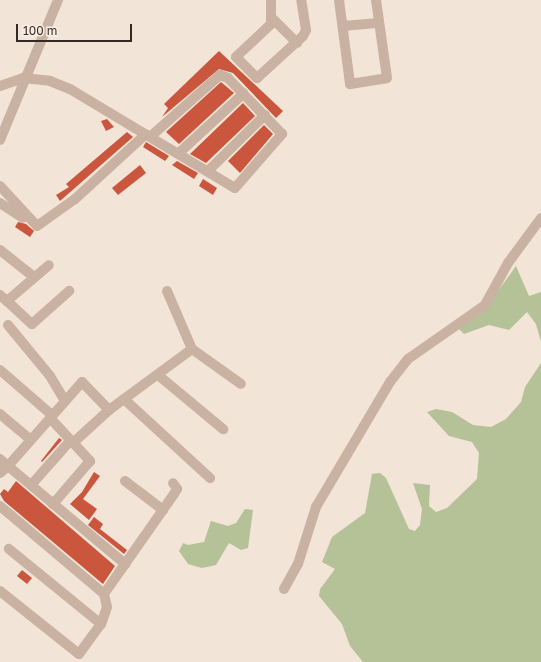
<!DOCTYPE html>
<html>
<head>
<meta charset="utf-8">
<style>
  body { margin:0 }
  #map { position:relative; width:541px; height:662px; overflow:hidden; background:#f2e4d7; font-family:"Golos Text",sans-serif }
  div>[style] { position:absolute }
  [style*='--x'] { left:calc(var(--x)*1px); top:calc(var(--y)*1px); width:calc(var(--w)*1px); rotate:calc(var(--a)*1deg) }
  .green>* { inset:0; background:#b5c197 }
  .building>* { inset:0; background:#ca563d }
  .minor>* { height:10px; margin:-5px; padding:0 5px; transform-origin:5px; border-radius:5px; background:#cab2a3 }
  span { translate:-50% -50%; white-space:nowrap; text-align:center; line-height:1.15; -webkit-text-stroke:4px #f9eee4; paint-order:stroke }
  .scale { position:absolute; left:16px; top:24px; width:116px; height:18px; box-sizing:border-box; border:2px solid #352925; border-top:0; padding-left:5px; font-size:12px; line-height:14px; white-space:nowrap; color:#352925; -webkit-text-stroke:3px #f9eee4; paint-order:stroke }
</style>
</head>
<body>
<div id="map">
  <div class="green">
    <div style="clip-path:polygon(516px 266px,529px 296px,541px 292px,541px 342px,536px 324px,527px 312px,509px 330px,489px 325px,464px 334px,459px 329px,483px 312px)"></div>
    <div style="clip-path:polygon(541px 363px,541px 662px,363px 662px,350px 646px,342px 624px,319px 596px,320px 589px,335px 569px,322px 562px,332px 537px,365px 513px,372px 474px,380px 473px,386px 478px,409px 529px,415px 531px,420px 525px,422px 509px,413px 483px,430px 485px,429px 506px,436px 512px,447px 508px,477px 479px,479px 453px,472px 442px,449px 436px,427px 412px,436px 409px,452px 412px,473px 425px,491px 427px,506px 419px,521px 402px,525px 387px)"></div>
    <div style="clip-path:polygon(245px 509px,253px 510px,248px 548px,241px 550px,229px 543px,216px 565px,202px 568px,188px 564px,179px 551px,183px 543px,188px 545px,204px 542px,211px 521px,228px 526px,236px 523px)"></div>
  </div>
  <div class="building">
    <div style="clip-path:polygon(219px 51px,283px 111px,276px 118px,233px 73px,219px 69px,162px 117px,168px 108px,164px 104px)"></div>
    <div style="clip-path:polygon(221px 82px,234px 93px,179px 144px,166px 132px)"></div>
    <div style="clip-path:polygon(243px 103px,255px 116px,206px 163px,190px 154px)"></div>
    <div style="clip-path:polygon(107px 119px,114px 127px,106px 131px,101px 121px)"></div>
    <div style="clip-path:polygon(264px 125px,273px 134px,240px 173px,228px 161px)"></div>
    <div style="clip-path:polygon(127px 132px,133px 137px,60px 201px,56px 195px,69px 187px,66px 184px)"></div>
    <div style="clip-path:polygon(146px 142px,169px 156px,165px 161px,143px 147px)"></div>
    <div style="clip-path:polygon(177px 161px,198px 173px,194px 179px,172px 165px)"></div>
    <div style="clip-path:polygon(140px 165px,146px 173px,118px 195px,112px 188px)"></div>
    <div style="clip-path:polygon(203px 179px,217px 188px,213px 195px,199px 186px)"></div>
    <div style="clip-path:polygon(18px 222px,26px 224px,34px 231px,30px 237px,15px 227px)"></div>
    <div style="clip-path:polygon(59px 438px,62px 440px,42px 462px,41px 461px)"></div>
    <div style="clip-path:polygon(94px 472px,100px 476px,83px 499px,97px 509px,89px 520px,70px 504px,82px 492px)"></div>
    <div style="clip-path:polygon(16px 481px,115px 566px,103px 584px,4px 501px,0 494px,4px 489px,8px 492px)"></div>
    <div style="clip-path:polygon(94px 517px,103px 524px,100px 529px,127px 550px,124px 554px,88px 525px)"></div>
    <div style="clip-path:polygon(22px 570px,32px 578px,27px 584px,17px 576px)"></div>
  </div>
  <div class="minor">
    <div style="--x:271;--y:0;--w:24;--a:90"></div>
    <div style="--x:271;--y:24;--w:48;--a:136.7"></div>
    <div style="--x:236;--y:57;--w:30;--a:45"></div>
    <div style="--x:257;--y:78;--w:62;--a:-42.4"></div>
    <div style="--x:303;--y:36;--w:7;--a:-63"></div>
    <div style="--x:306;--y:30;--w:30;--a:-99"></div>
    <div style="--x:339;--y:0;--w:85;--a:82.5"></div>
    <div style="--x:350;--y:84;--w:37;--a:-9"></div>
    <div style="--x:387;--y:78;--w:79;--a:-98"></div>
    <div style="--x:273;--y:19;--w:34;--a:45"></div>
    <div style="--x:343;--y:26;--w:36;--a:-5"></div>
    <div style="--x:0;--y:86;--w:24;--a:-19"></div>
    <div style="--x:23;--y:78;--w:27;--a:6"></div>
    <div style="--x:50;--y:81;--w:22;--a:22"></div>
    <div style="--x:70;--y:89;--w:192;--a:31"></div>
    <div style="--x:235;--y:188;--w:72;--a:-49"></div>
    <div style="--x:282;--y:134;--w:78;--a:-134"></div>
    <div style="--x:228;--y:78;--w:9;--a:-159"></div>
    <div style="--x:220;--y:75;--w:92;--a:138.5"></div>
    <div style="--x:0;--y:140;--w:152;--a:-67.5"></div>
    <div style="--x:179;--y:153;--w:88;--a:-42.7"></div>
    <div style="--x:208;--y:171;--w:80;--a:-44.5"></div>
    <div style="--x:0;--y:186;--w:54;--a:47.2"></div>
    <div style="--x:37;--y:226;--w:47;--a:-35.4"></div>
    <div style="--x:75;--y:199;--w:96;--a:-42.5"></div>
    <div style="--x:0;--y:203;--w:27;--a:33"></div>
    <div style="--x:0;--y:250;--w:43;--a:38.5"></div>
    <div style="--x:167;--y:291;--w:63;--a:66.7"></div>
    <div style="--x:0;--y:295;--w:9;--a:41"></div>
    <div style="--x:7;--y:301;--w:55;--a:-40.6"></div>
    <div style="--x:7;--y:301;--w:34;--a:43"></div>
    <div style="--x:32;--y:324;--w:50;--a:-41.7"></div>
    <div style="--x:8;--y:325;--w:66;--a:50.5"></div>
    <div style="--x:50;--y:376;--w:29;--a:59"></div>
    <div style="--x:0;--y:370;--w:69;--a:40.9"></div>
    <div style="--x:158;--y:375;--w:85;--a:39.7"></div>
    <div style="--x:124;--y:399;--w:117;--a:42.6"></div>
    <div style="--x:0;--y:414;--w:40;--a:40"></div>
    <div style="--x:50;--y:418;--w:59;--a:47.1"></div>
    <div style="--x:90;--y:461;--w:57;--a:130.7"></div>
    <div style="--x:74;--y:442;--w:47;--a:-42.4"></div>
    <div style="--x:109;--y:410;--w:103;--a:-36.3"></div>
    <div style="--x:192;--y:349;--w:60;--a:35.5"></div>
    <div style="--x:0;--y:459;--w:11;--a:41"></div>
    <div style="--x:8;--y:466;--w:112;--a:-48.6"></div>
    <div style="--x:82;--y:382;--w:39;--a:46"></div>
    <div style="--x:0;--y:473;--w:11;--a:-41"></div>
    <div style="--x:8;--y:466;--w:153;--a:39.9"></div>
    <div style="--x:125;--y:564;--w:85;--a:-55"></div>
    <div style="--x:174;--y:494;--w:6;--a:-59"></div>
    <div style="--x:177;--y:489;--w:7;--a:-124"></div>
    <div style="--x:125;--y:481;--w:48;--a:37.3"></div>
    <div style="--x:32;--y:484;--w:57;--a:-48.5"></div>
    <div style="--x:0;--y:506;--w:136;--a:40.2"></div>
    <div style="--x:104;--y:594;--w:13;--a:77"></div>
    <div style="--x:107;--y:607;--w:18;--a:109"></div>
    <div style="--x:101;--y:624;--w:119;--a:-140.8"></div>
    <div style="--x:284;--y:589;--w:29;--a:-61"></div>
    <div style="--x:298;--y:564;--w:60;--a:-72.5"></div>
    <div style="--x:316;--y:507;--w:145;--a:-59.4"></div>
    <div style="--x:390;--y:382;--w:29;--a:-52"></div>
    <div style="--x:408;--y:359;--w:94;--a:-35"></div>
    <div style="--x:485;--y:305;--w:48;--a:-61.3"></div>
    <div style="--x:508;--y:263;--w:56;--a:-53.7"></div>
    <div style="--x:0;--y:591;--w:101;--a:38.6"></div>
    <div style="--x:79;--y:654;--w:37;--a:-54"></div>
    <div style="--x:104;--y:594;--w:37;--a:-55"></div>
  </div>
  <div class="scale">100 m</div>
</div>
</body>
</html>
